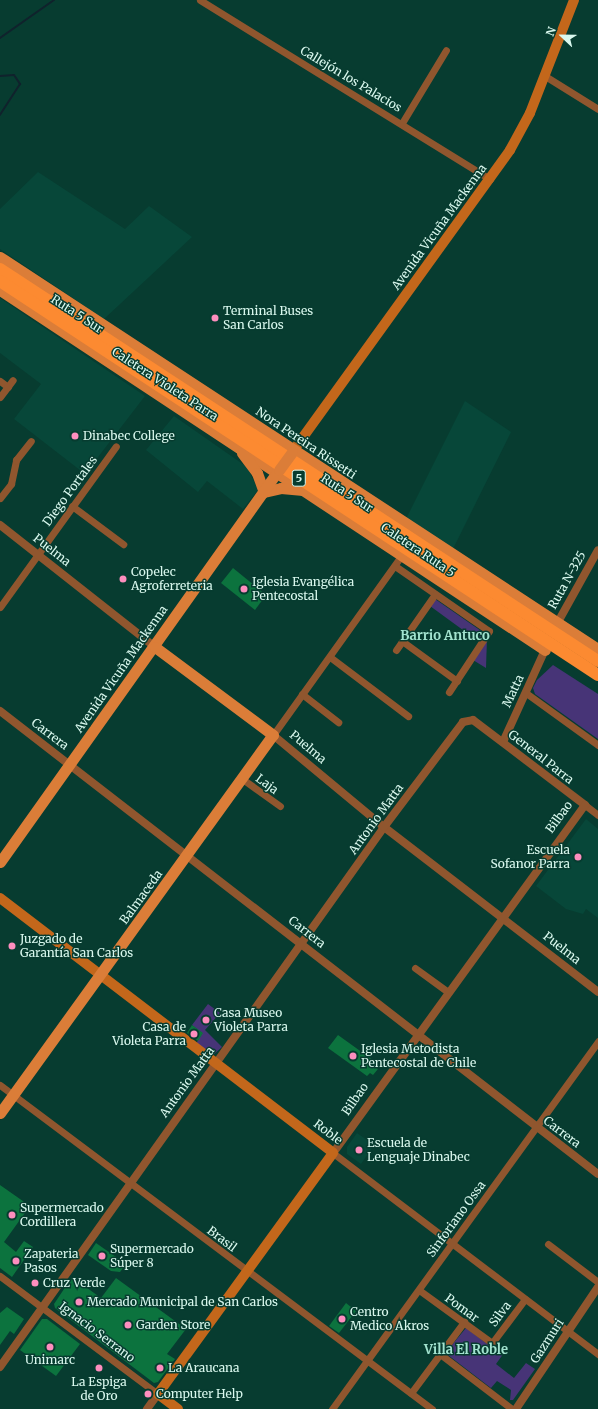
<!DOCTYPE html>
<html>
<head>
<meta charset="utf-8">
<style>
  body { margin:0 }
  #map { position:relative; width:598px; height:1409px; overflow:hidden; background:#073c30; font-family:Merriweather,serif }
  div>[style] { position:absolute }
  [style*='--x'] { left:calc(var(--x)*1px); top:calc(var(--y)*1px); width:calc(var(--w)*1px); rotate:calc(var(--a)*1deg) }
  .built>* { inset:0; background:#074739 }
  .green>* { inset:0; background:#473477 }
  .stream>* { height:2px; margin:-1px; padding:0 1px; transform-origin:1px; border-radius:1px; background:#10222c }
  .building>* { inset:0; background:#0c733e }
  .minor>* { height:7px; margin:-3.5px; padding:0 3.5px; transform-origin:3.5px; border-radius:3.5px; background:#90562e }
  .tertiary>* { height:8px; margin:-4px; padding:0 4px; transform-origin:4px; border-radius:4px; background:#90562e }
  .secondary>* { height:10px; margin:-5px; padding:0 5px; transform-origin:5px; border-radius:5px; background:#c3671b }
  .primary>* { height:11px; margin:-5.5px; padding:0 5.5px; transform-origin:5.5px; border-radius:5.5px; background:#db7d38 }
  .motorway>* { height:12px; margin:-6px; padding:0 6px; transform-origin:6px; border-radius:6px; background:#fc8a31 }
  .primary-bridge>* { height:11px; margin:-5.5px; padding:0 5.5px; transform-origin:5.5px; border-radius:5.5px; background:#db7d38 }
  .dots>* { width:11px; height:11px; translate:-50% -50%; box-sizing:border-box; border:2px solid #073c30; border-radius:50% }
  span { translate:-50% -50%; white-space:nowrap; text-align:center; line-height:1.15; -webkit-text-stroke:3px #073c30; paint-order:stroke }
  .shield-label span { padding:1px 3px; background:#073c30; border:1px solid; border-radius:3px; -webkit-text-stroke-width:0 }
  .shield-label { font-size:11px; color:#d9f8ee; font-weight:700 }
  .street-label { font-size:12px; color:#d9f8ee }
  .poi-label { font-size:12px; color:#d9f8ee }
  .left { translate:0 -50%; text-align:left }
  .right { translate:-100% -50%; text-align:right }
  .neighbourhood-label { font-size:13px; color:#a2e3cf; font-weight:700 }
  .north { position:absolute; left:542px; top:16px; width:40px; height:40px; -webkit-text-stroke:3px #073c30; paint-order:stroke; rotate:292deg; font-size:11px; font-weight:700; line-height:16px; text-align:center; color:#d9f8ee }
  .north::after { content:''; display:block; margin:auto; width:14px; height:18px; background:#d9f8ee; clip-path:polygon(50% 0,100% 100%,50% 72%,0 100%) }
</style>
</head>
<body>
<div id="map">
  <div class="built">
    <div style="clip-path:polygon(38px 172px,125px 229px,149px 206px,192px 237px,104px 319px,0 249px,0 209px)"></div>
    <div style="clip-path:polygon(0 298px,145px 396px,85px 474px,14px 419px,41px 384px,0 353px)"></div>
    <div style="clip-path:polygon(465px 401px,511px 432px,452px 551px,405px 521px)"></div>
    <div style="clip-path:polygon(174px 416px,247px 467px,258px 490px,243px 509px,207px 481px,198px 492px,146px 450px)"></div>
    <div style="clip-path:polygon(586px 819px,598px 829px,598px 918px,586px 909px,583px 914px,566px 909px,536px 886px)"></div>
    <div style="clip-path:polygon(357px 1133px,374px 1145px,361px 1164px,347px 1154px,347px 1147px)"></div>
  </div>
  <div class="green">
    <div style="clip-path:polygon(435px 599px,484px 633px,478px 641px,430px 606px)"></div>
    <div style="clip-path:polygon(487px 638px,486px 668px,473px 660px)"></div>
    <div style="clip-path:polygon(553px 665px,598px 694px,598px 739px,535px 694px,533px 688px,537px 680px)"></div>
    <div style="clip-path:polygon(208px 1004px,220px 1013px,205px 1030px,222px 1047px,212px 1056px,196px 1044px,202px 1033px,192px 1025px)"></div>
    <div style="clip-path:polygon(466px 1328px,494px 1349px,499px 1344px,506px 1350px,496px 1364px,514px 1378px,526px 1363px,535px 1369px,513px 1400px,510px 1400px,511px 1390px,497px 1381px,491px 1388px,448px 1355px,447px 1351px)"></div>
  </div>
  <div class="stream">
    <div style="--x:0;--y:38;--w:66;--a:-35.1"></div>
    <div style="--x:0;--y:76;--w:14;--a:-4"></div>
    <div style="--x:14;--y:75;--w:11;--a:56"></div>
    <div style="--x:20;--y:84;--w:37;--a:123"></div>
  </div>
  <div class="building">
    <div style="clip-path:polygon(233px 568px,266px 595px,255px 610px,221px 583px)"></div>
    <div style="clip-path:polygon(192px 1025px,203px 1033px,198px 1041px,187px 1033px)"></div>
    <div style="clip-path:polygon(338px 1035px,377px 1063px,374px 1066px,378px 1069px,373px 1075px,370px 1073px,367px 1076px,328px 1048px)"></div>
    <div style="clip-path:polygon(0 1185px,30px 1206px,4px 1242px,16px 1252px,24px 1241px,33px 1247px,12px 1277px,0 1268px)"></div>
    <div style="clip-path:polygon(96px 1243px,126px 1264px,120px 1272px,111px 1271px,88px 1255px)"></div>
    <div style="clip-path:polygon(72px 1277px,101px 1298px,116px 1278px,186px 1329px,167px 1354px,175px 1359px,158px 1382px,154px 1383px,55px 1308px,54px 1304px)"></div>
    <div style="clip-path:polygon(346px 1303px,356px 1311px,339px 1333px,329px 1326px)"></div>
    <div style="clip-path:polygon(7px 1307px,24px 1319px,14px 1334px,10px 1331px,0 1345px,0 1313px)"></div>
    <div style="clip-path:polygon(42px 1319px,47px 1319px,80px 1344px,56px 1376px,20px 1350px)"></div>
  </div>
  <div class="minor">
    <div style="--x:200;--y:0;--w:341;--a:31.7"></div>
    <div style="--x:545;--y:76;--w:62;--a:31.9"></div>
    <div style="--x:402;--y:123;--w:85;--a:-58.9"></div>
    <div style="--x:0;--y:381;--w:10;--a:37"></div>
    <div style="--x:0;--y:397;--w:21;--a:-53"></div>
    <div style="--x:0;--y:498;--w:18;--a:-52"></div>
    <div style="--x:11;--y:484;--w:25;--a:-78"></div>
    <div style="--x:16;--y:460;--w:24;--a:-52"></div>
    <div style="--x:72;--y:506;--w:64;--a:36.7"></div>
    <div style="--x:395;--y:566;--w:114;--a:34.7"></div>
    <div style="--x:489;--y:631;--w:73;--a:123.3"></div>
    <div style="--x:0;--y:607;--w:198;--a:-54.2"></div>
    <div style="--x:402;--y:641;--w:68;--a:36"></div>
    <div style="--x:396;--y:650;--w:68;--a:-55.1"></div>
    <div style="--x:330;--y:657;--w:98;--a:37.1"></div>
    <div style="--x:526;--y:693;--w:89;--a:35.8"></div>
    <div style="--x:302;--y:694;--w:46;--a:37.9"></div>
    <div style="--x:273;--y:735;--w:221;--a:-54.4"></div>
    <div style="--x:241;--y:778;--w:48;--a:35.7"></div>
    <div style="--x:585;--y:805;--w:16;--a:38"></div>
    <div style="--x:415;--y:968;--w:41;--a:36"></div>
    <div style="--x:0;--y:1085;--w:540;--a:36.87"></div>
    <div style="--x:333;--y:1153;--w:333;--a:37.2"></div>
    <div style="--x:548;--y:1244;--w:63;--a:37.2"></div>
    <div style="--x:0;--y:1276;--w:197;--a:36.8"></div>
    <div style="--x:419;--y:1290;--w:90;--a:36"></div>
    <div style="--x:492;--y:1343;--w:55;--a:-53.1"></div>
    <div style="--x:440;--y:1354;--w:91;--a:37.4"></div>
    <div style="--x:411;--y:1393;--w:89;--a:-53.3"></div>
    <div style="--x:332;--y:1409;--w:454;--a:-54.1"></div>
  </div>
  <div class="tertiary">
    <div style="--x:0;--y:525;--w:197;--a:38.2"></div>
    <div style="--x:558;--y:622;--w:82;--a:-60.9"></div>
    <div style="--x:0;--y:711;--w:756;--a:37.75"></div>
    <div style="--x:273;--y:735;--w:144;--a:39.7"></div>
    <div style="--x:384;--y:827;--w:270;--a:37.6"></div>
    <div style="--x:503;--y:742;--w:101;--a:-65.5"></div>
    <div style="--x:0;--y:1367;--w:663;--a:-54.58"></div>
    <div style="--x:384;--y:827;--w:131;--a:-53"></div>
    <div style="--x:463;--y:722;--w:10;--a:-11"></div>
    <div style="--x:473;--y:720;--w:141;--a:37.2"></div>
    <div style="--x:585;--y:805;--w:430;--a:125.9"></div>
    <div style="--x:147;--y:1409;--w:19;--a:-54"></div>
    <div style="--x:516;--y:1409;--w:147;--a:-56.1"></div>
  </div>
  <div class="secondary">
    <div style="--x:293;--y:451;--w:371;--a:-54.2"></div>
    <div style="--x:510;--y:150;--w:42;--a:-61.6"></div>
    <div style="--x:530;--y:113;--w:121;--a:-68.7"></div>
    <div style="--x:0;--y:898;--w:419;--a:37.4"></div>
    <div style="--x:333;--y:1153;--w:298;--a:126"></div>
    <div style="--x:158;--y:1394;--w:25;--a:37"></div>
  </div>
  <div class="primary">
    <div style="--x:0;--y:257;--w:715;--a:33.25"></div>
    <div style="--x:0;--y:290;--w:653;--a:33.45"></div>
    <div style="--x:242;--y:453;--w:25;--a:53"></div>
    <div style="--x:257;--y:473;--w:20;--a:70"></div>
    <div style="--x:264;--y:492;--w:17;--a:-13"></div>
    <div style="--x:281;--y:488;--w:22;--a:5"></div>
    <div style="--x:0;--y:862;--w:481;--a:-54.6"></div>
    <div style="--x:0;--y:1113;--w:466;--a:-54.2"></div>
    <div style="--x:273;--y:735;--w:147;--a:-143.3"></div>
  </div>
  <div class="motorway">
    <div style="--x:0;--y:269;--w:715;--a:33.25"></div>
    <div style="--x:0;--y:281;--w:716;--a:33.38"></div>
  </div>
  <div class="primary-bridge">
    <div style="--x:279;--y:470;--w:22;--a:-54"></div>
  </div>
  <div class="dots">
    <div style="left:215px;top:318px;background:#fd8ebe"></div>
    <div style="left:75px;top:436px;background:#fd8ebe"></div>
    <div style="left:123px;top:579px;background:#fd8ebe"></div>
    <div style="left:244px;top:589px;background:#fd8ebe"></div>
    <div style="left:578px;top:857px;background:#fd8ebe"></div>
    <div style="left:12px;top:946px;background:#fd8ebe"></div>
    <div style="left:206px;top:1020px;background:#fd8ebe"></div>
    <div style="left:194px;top:1034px;background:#fd8ebe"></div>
    <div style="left:353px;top:1056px;background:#fd8ebe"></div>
    <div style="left:359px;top:1150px;background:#fd8ebe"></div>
    <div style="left:12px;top:1215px;background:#fd8ebe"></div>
    <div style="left:102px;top:1256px;background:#fd8ebe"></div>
    <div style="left:16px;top:1261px;background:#fd8ebe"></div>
    <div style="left:35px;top:1283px;background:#fd8ebe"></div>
    <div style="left:79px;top:1302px;background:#fd8ebe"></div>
    <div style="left:342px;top:1319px;background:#fd8ebe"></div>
    <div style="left:128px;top:1325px;background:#fd8ebe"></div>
    <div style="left:50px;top:1347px;background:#fd8ebe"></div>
    <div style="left:99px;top:1368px;background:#fd8ebe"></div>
    <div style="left:160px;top:1368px;background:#fd8ebe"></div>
    <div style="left:148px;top:1394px;background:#fd8ebe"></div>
  </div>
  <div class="shield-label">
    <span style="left:299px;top:478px">5</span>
  </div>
  <div class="street-label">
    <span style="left:351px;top:79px;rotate:31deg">Callejón los Palacios</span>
    <span style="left:439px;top:227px;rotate:-54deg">Avenida Vicuña Mackenna</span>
    <span style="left:77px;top:314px;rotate:33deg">Ruta 5 Sur</span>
    <span style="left:165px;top:384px;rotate:33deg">Caletera Violeta Parra</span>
    <span style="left:306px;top:443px;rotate:34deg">Nora Pereira Rissetti</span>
    <span style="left:70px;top:491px;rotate:-54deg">Diego Portales</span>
    <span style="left:347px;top:493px;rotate:33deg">Ruta 5 Sur</span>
    <span style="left:52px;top:550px;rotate:38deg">Puelma</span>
    <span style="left:418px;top:550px;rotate:34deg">Caletera Ruta 5</span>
    <span style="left:567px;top:580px;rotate:-61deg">Ruta N-325</span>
    <span style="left:121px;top:669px;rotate:-55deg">Avenida Vicuña Mackenna</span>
    <span style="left:513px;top:691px;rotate:-65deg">Matta</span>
    <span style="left:50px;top:734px;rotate:37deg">Carrera</span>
    <span style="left:308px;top:747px;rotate:40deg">Puelma</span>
    <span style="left:541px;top:757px;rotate:38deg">General Parra</span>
    <span style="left:267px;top:784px;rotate:36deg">Laja</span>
    <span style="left:559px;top:817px;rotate:-54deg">Bilbao</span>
    <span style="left:376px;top:819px;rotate:-54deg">Antonio Matta</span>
    <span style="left:141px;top:897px;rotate:-54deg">Balmaceda</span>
    <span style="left:307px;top:932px;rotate:38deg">Carrera</span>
    <span style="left:562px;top:948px;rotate:38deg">Puelma</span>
    <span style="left:187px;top:1082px;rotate:-54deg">Antonio Matta</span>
    <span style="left:355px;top:1099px;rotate:-55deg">Bilbao</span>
    <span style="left:328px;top:1132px;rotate:37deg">Roble</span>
    <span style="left:562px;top:1132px;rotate:37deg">Carrera</span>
    <span style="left:456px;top:1219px;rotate:-54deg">Sinforiano Ossa</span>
    <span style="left:222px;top:1239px;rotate:37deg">Brasil</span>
    <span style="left:462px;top:1308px;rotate:36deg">Pomar</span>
    <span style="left:500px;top:1314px;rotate:-53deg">Silva</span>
    <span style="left:97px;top:1332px;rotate:37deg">Ignacio Serrano</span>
    <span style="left:547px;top:1341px;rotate:-57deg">Gazmuri</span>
  </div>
  <div class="poi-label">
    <span class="left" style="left:223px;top:318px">Terminal Buses<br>San Carlos</span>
    <span class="left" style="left:83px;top:436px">Dinabec College</span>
    <span class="left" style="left:131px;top:579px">Copelec<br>Agroferreteria</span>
    <span class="left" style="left:252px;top:589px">Iglesia Evangélica<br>Pentecostal</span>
    <span class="right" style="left:570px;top:857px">Escuela<br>Sofanor Parra</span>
    <span class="left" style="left:20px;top:946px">Juzgado de<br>Garantía San Carlos</span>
    <span class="left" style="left:214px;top:1020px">Casa Museo<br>Violeta Parra</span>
    <span class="right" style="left:186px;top:1034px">Casa de<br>Violeta Parra</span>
    <span class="left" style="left:361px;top:1056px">Iglesia Metodista<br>Pentecostal de Chile</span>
    <span class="left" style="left:367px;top:1150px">Escuela de<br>Lenguaje Dinabec</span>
    <span class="left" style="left:20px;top:1215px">Supermercado<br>Cordillera</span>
    <span class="left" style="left:110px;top:1256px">Supermercado<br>Súper 8</span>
    <span class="left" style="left:24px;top:1261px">Zapateria<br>Pasos</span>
    <span class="left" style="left:43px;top:1283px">Cruz Verde</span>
    <span class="left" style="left:87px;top:1302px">Mercado Municipal de San Carlos</span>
    <span class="left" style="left:350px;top:1319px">Centro<br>Medico Akros</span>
    <span class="left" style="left:136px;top:1325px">Garden Store</span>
    <span style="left:50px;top:1360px">Unimarc</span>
    <span class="left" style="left:168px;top:1368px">La Araucana</span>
    <span style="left:99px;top:1389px">La Espiga<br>de Oro</span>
    <span class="left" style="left:156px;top:1394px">Computer Help</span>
  </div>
  <div class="neighbourhood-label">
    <span style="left:445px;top:636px">Barrio Antuco</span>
    <span style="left:466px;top:1350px">Villa El Roble</span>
  </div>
  <div class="north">N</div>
</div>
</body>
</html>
